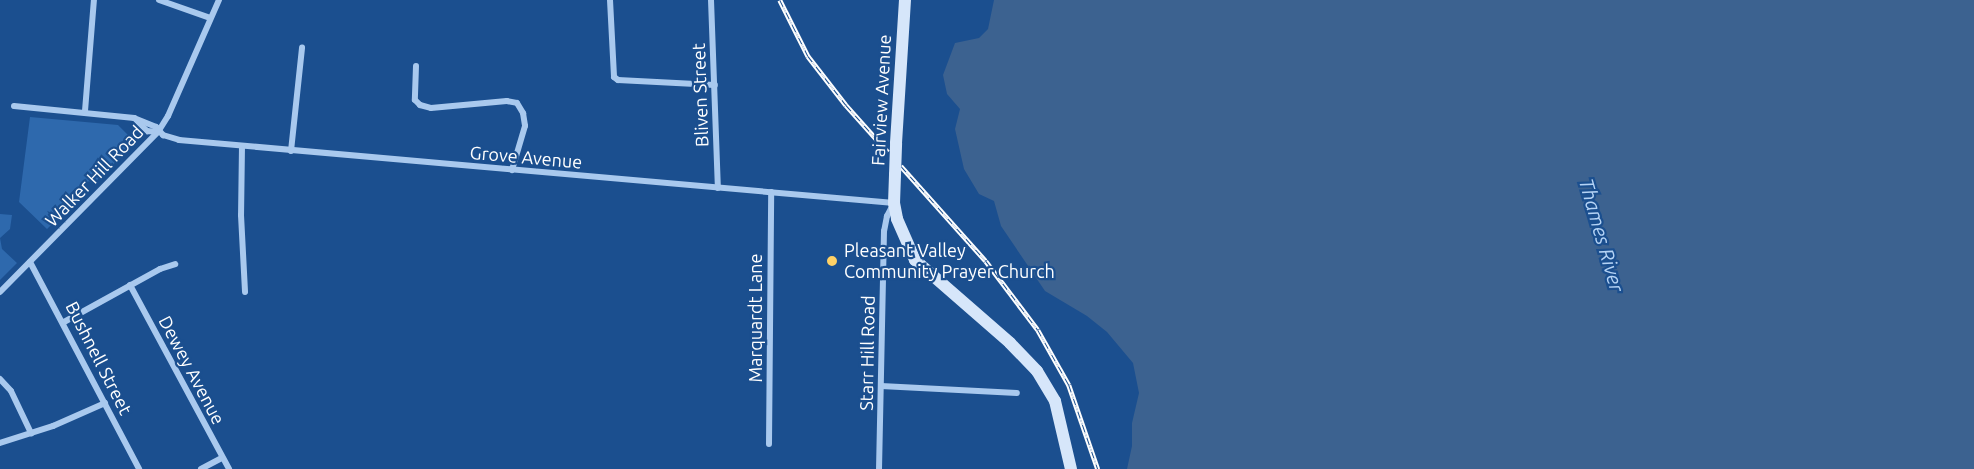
<!DOCTYPE html>
<html>
<head>
<meta charset="utf-8">
<style>
  body { margin:0 }
  #map { position:relative; width:1974px; height:469px; overflow:hidden; background:#1b4f8f; font-family:Ubuntu,sans-serif }
  div>[style] { position:absolute }
  [style*='--x'] { left:calc(var(--x)*1px); top:calc(var(--y)*1px); width:calc(var(--w)*1px); rotate:calc(var(--a)*1deg) }
  .green>* { inset:0; background:#2e69ad }
  .water>* { inset:0; background:#3c6290 }
  .street>* { height:6px; margin:-3px; padding:0 3px; transform-origin:3px; border-radius:3px; background:#a9c9ee }
  .secondary>* { height:12px; margin:-6px; padding:0 6px; transform-origin:6px; border-radius:6px; background:#d6e6fa }
  .rail>* { height:4.5px; margin-top:-2.25px; transform-origin:0; background:repeating-linear-gradient(90deg,#1b4f8f 0 7px,#fff 0 14px); box-sizing:border-box; border-block:2px solid #fff }
  .secondary-bridge>* { height:12px; margin:-6px; padding:0 6px; transform-origin:6px; border-radius:6px; background:#d6e6fa }
  .dots>* { width:16px; height:16px; translate:-50% -50%; box-sizing:border-box; border:3px solid #1b4f8f; border-radius:50% }
  span { translate:-50% -50%; white-space:nowrap; text-align:center; line-height:1.15; -webkit-text-stroke:4.5px #1b4f8f; paint-order:stroke }
  .street-label { font-size:18px; color:#fff }
  .poi-label { font-size:18px; color:#fff }
  .left { translate:0 -50%; text-align:left }
  .water-label { font-size:20px; color:#b5d3f5; font-style:italic }
</style>
</head>
<body>
<div id="map">
  <div class="green">
    <div style="clip-path:polygon(30px 117px,118px 125px,129px 136px,126px 152px,93px 184px,89px 181px,82px 187px,85px 192px,47px 229px,19px 202px)"></div>
    <div style="clip-path:polygon(0 214px,12px 215px,10px 229px,0 238px,2px 249px,17px 263px,0 280px)"></div>
  </div>
  <div class="water">
    <div style="clip-path:polygon(994px 0,1974px 0,1974px 469px,1127px 469px,1132px 446px,1132px 423px,1139px 393px,1133px 363px,1107px 332px,1087px 316px,1045px 291px,1001px 226px,994px 201px,979px 194px,964px 169px,955px 129px,960px 109px,947px 94px,943px 75px,955px 43px,979px 38px,988px 29px)"></div>
  </div>
  <div class="street">
    <div style="--x:159;--y:0;--w:54;--a:19.4"></div>
    <div style="--x:610;--y:0;--w:77;--a:87"></div>
    <div style="--x:614;--y:77;--w:5;--a:37"></div>
    <div style="--x:618;--y:80;--w:97;--a:3"></div>
    <div style="--x:711;--y:0;--w:188;--a:87.9"></div>
    <div style="--x:416;--y:66;--w:34;--a:92"></div>
    <div style="--x:415;--y:100;--w:7;--a:45"></div>
    <div style="--x:420;--y:105;--w:11;--a:15"></div>
    <div style="--x:431;--y:108;--w:76;--a:-5.3"></div>
    <div style="--x:507;--y:101;--w:10;--a:11"></div>
    <div style="--x:517;--y:103;--w:12;--a:59"></div>
    <div style="--x:523;--y:113;--w:13;--a:81"></div>
    <div style="--x:525;--y:126;--w:46;--a:106.5"></div>
    <div style="--x:14;--y:106;--w:121;--a:5.7"></div>
    <div style="--x:134;--y:118;--w:24;--a:22"></div>
    <div style="--x:156;--y:127;--w:11;--a:49"></div>
    <div style="--x:163;--y:135;--w:17;--a:17"></div>
    <div style="--x:179;--y:140;--w:718;--a:5.04"></div>
    <div style="--x:894;--y:203;--w:15;--a:118"></div>
    <div style="--x:887;--y:216;--w:15;--a:101"></div>
    <div style="--x:884;--y:231;--w:238;--a:91.2"></div>
    <div style="--x:85;--y:111;--w:111;--a:-85.4"></div>
    <div style="--x:136;--y:120;--w:16;--a:45"></div>
    <div style="--x:147;--y:131;--w:11;--a:5"></div>
    <div style="--x:242;--y:146;--w:69;--a:90.8"></div>
    <div style="--x:241;--y:215;--w:77;--a:87"></div>
    <div style="--x:291;--y:151;--w:104;--a:-83.9"></div>
    <div style="--x:30;--y:262;--w:234;--a:62.2"></div>
    <div style="--x:130;--y:285;--w:209;--a:61.7"></div>
    <div style="--x:0;--y:292;--w:225;--a:-45.4"></div>
    <div style="--x:158;--y:132;--w:19;--a:-58"></div>
    <div style="--x:168;--y:116;--w:127;--a:-66.3"></div>
    <div style="--x:64;--y:322;--w:110;--a:-28.9"></div>
    <div style="--x:160;--y:269;--w:16;--a:-18"></div>
    <div style="--x:0;--y:379;--w:16;--a:47"></div>
    <div style="--x:11;--y:391;--w:47;--a:64.5"></div>
    <div style="--x:881;--y:386;--w:136;--a:2.9"></div>
    <div style="--x:0;--y:443;--w:56;--a:-17.8"></div>
    <div style="--x:53;--y:426;--w:57;--a:-23.9"></div>
    <div style="--x:769;--y:444;--w:252;--a:-89.5"></div>
    <div style="--x:201;--y:469;--w:24;--a:-28"></div>
  </div>
  <div class="secondary">
    <div style="--x:896;--y:143;--w:143;--a:-86.4"></div>
    <div style="--x:895;--y:175;--w:28;--a:92"></div>
    <div style="--x:894;--y:203;--w:16;--a:79"></div>
    <div style="--x:897;--y:219;--w:45;--a:66.3"></div>
    <div style="--x:915;--y:260;--w:126;--a:41.1"></div>
    <div style="--x:1010;--y:343;--w:39;--a:46"></div>
    <div style="--x:1037;--y:371;--w:35;--a:59"></div>
    <div style="--x:1055;--y:401;--w:70;--a:76.8"></div>
  </div>
  <div class="rail">
    <div style="--x:780;--y:0;--w:63;--a:63.4"></div>
    <div style="--x:808;--y:56;--w:62;--a:52.2"></div>
    <div style="--x:846;--y:105;--w:63;--a:48.2"></div>
    <div style="--x:901;--y:166;--w:127;--a:48.2"></div>
    <div style="--x:986;--y:261;--w:86;--a:53"></div>
    <div style="--x:1038;--y:330;--w:63;--a:60.6"></div>
    <div style="--x:1069;--y:385;--w:89;--a:71"></div>
  </div>
  <div class="secondary-bridge">
    <div style="--x:895;--y:175;--w:32;--a:-88"></div>
  </div>
  <div class="dots">
    <div style="left:832px;top:261px;background:#ffd166"></div>
  </div>
  <div class="street-label">
    <span style="left:700px;top:95px;rotate:-92deg">Bliven Street</span>
    <span style="left:881px;top:100px;rotate:-87deg">Fairview Avenue</span>
    <span style="left:526px;top:157px;rotate:5deg">Grove Avenue</span>
    <span style="left:94px;top:176px;rotate:-46deg">Walker Hill Road</span>
    <span style="left:755px;top:318px;rotate:-90deg">Marquardt Lane</span>
    <span style="left:867px;top:353px;rotate:-89deg">Starr Hill Road</span>
    <span style="left:99px;top:358px;rotate:63deg">Bushnell Street</span>
    <span style="left:192px;top:370px;rotate:62deg">Dewey Avenue</span>
  </div>
  <div class="poi-label">
    <span class="left" style="left:844px;top:261px">Pleasant Valley<br>Community Prayer Church</span>
  </div>
  <div class="water-label">
    <span style="left:1602px;top:235px;rotate:74deg">Thames River</span>
  </div>
</div>
</body>
</html>
